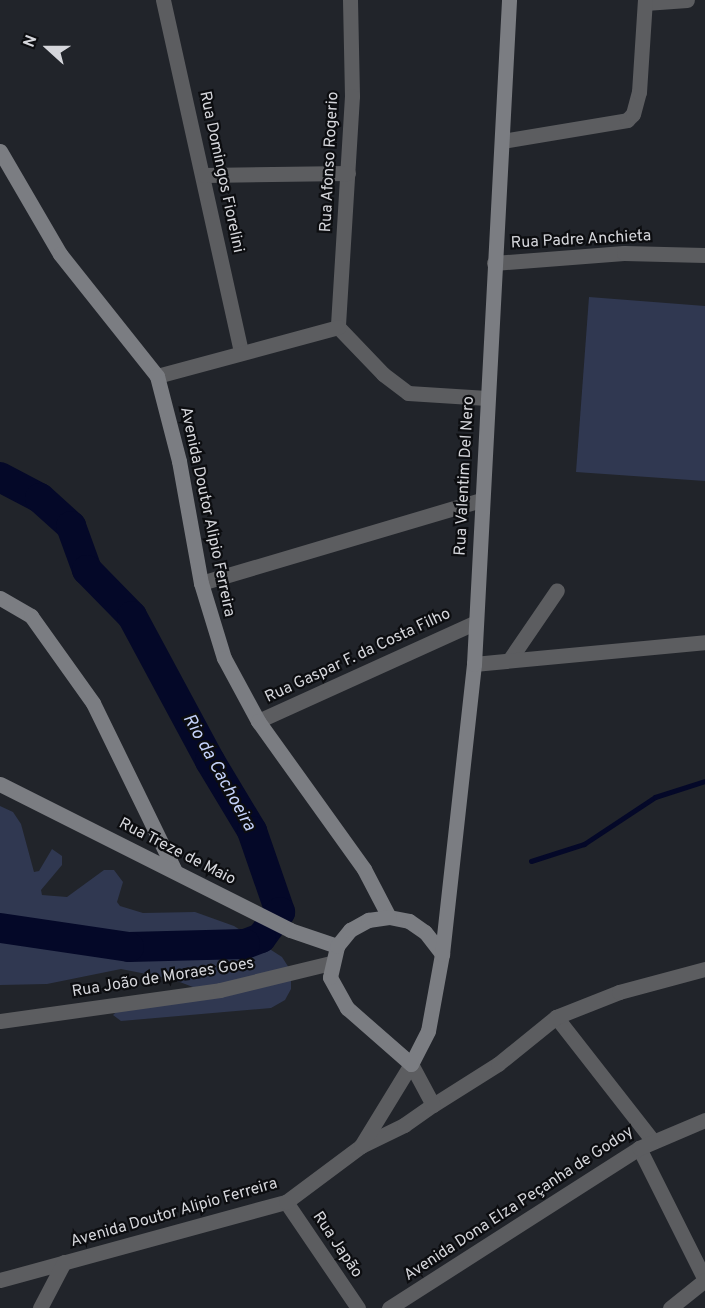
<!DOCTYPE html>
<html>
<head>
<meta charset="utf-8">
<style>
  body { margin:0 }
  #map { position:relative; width:705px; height:1308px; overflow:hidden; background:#21242a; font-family:Overpass,sans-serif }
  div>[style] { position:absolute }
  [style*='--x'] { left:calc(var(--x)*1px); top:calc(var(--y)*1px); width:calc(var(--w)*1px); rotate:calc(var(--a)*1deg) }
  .green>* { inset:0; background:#303851 }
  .stream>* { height:5px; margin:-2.5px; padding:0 2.5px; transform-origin:2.5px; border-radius:2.5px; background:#040828 }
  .river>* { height:30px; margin:-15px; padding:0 15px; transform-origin:15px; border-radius:15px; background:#040828 }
  .minor>* { height:15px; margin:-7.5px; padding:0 7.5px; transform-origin:7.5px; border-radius:7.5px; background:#5c5d60 }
  .tertiary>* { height:15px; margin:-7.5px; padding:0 7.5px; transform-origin:7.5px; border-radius:7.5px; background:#5c5d60 }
  .secondary>* { height:15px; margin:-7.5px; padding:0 7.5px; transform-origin:7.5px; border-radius:7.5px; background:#7b7d82 }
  span { translate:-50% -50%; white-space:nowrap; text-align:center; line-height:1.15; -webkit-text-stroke:4.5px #0c0d10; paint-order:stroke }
  .street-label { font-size:16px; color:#d5d6db }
  .water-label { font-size:18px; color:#c4d1f9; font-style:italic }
  .north { position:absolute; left:18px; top:18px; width:60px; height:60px; -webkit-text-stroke:4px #0c0d10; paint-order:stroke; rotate:291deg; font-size:16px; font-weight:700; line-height:24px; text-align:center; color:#d5d6db }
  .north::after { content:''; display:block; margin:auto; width:21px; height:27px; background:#d5d6db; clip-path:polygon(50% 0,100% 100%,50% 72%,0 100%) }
</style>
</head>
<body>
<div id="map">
  <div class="green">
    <div style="clip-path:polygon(589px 297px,705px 306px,705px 481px,576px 472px)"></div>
    <div style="clip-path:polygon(0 806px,13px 812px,21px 824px,34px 872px,39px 871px,52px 849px,62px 856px,62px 865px,41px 890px,42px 895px,67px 897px,104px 870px,114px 870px,123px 882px,117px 902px,120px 906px,143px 913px,195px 912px,234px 926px,282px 957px,291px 971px,291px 989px,285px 1000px,271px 1008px,121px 1021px,113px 1015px,122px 1006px,198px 989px,172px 979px,121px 969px,47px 984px,0 985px)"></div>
  </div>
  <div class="stream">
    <div style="--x:531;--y:861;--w:56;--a:-17.8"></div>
    <div style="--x:584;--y:844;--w:85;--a:-33.5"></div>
    <div style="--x:655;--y:797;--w:52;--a:-17.7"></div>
  </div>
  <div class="river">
    <div style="--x:0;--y:477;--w:45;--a:27.7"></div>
    <div style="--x:40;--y:498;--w:42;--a:42.1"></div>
    <div style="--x:71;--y:526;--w:47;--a:70"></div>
    <div style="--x:87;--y:570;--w:64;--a:45.6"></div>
    <div style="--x:132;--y:616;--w:165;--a:61.7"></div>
    <div style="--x:210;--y:761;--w:82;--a:59"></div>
    <div style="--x:252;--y:831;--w:86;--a:70.9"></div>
    <div style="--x:280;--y:912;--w:32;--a:126"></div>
    <div style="--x:261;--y:938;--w:17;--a:159"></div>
    <div style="--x:245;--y:944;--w:116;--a:178.5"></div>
    <div style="--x:129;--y:947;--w:130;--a:-171.6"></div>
  </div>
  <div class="minor">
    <div style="--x:163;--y:0;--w:360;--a:77.5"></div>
    <div style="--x:350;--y:0;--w:96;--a:88.8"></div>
    <div style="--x:352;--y:96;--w:231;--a:93.5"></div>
    <div style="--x:338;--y:327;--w:65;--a:46.2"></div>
    <div style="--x:383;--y:374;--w:31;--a:37"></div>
    <div style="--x:408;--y:393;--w:79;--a:3.6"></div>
    <div style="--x:645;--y:3;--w:42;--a:-4.1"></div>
    <div style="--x:502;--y:141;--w:127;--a:-9.5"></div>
    <div style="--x:627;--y:120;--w:8;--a:-45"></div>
    <div style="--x:633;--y:114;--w:23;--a:-75"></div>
    <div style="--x:639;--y:92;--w:92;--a:-86.3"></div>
    <div style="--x:204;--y:175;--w:144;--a:-0.8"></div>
    <div style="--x:494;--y:263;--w:130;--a:-4.4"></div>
    <div style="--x:624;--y:253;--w:81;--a:1.4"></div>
    <div style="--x:157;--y:376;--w:188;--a:-15.1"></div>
    <div style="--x:201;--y:583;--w:293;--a:-16.5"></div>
    <div style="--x:510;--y:659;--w:83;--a:-55.7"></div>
    <div style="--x:474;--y:664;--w:232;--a:-5.4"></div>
    <div style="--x:258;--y:721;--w:237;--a:-24.4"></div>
    <div style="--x:556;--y:1017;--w:156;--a:52"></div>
    <div style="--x:433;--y:1105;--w:77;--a:-32.2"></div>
    <div style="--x:498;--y:1064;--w:75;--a:-39"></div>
    <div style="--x:556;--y:1017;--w:68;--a:-21.6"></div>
    <div style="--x:619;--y:992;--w:89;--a:-15"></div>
    <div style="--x:639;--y:1148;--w:148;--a:63.4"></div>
    <div style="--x:286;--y:1202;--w:128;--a:55.8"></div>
    <div style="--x:389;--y:1308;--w:297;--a:-32.6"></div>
    <div style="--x:639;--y:1148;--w:72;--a:-23"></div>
    <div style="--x:670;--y:1308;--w:45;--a:-38.7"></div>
  </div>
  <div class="tertiary">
    <div style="--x:0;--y:1021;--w:222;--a:-8"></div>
    <div style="--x:220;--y:990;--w:114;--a:-13.7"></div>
    <div style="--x:361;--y:1146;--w:48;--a:-26"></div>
    <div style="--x:404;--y:1125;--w:35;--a:-35"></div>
    <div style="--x:433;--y:1105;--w:47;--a:-118.2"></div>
    <div style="--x:0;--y:1280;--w:296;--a:-15.3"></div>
    <div style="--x:286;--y:1202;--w:94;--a:-36.7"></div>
    <div style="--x:361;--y:1146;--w:96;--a:-58.6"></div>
    <div style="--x:40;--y:1308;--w:52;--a:-62.4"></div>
  </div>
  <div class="secondary">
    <div style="--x:0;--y:151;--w:119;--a:59.8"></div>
    <div style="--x:60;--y:254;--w:156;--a:51.5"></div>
    <div style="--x:157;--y:376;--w:88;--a:75.5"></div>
    <div style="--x:179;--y:461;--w:124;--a:79.8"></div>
    <div style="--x:201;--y:583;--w:78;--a:73"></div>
    <div style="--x:224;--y:658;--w:72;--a:61.6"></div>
    <div style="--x:258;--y:721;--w:182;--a:54.4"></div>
    <div style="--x:364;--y:869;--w:54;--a:62.5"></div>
    <div style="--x:0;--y:598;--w:36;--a:30"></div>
    <div style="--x:31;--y:616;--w:107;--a:54.5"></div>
    <div style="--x:93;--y:703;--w:185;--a:64"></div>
    <div style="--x:0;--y:784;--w:325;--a:26.7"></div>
    <div style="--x:290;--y:930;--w:50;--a:18.8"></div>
    <div style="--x:389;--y:917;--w:20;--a:11"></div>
    <div style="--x:409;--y:921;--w:19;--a:35"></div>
    <div style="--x:425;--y:932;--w:28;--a:52"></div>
    <div style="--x:442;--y:954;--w:78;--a:100.3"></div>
    <div style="--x:428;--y:1031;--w:37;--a:117"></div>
    <div style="--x:411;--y:1064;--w:85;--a:-138.8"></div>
    <div style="--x:347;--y:1008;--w:35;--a:-119"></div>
    <div style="--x:330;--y:977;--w:32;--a:-77"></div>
    <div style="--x:337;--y:946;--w:21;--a:-51"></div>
    <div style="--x:350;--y:930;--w:21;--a:-29"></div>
    <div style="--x:368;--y:920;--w:21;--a:-8"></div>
    <div style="--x:442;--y:954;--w:292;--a:-83.7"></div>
    <div style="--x:474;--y:664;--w:665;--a:-86.98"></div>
  </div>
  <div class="street-label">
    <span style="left:330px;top:162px;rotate:-87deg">Rua Afonso Rogerio</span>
    <span style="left:221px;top:172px;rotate:78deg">Rua Domingos Fiorelini</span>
    <span style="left:581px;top:240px;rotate:-3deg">Rua Padre Anchieta</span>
    <span style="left:465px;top:476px;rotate:-87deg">Rua Valentim Del Nero</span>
    <span style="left:207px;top:512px;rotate:78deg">Avenida Doutor Alipio Ferreira</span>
    <span style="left:358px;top:656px;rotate:-25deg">Rua Gaspar F. da Costa Filho</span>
    <span style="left:177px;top:852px;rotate:27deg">Rua Treze de Maio</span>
    <span style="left:163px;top:978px;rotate:-9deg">Rua João de Moraes Goes</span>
    <span style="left:519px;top:1204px;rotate:-33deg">Avenida Dona Elza Peçanha de Godoy</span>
    <span style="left:174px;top:1213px;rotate:-16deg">Avenida Doutor Alipio Ferreira</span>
    <span style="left:337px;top:1245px;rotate:56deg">Rua Japão</span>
  </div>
  <div class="water-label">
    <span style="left:218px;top:773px;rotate:61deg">Rio da Cachoeira</span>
  </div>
  <div class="north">N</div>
</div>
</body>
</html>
